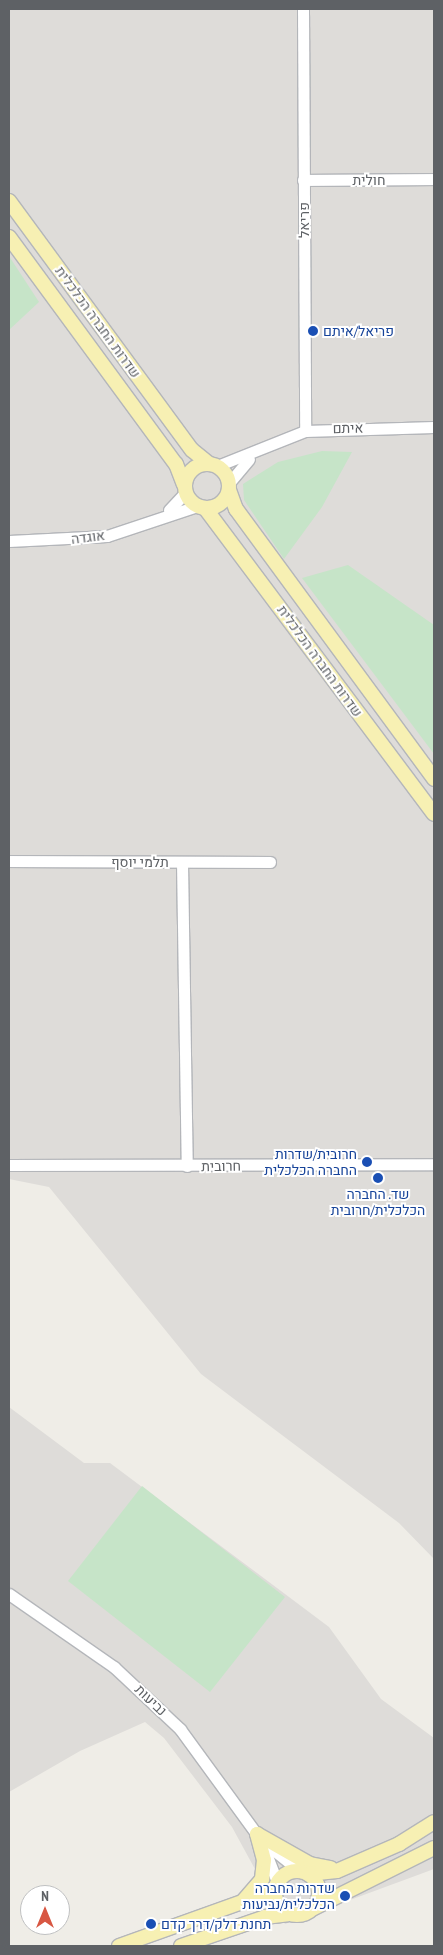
<!DOCTYPE html>
<html>
<head>
<meta charset="utf-8">
<style>
  body { margin:0 }
  #map { position:relative; width:443px; height:1955px; overflow:hidden; background:#efede7; font-family:"PT Sans Narrow",Heebo,sans-serif }
  div>[style] { position:absolute }
  [style*='--x'] { left:calc(var(--x)*1px); top:calc(var(--y)*1px); width:calc(var(--w)*1px); rotate:calc(var(--a)*1deg) }
  .industrial>* { inset:0; background:#dedcd9 }
  .green>* { inset:0; background:#c6e4c8 }
  .roads { filter:drop-shadow(1px 0 #b4b6ba) drop-shadow(-1px 0 #b4b6ba) drop-shadow(0 1px #b4b6ba) drop-shadow(0 -1px #b4b6ba) }
  .minor>* { height:11px; margin:-5.5px; padding:0 5.5px; transform-origin:5.5px; border-radius:5.5px; background:#fff }
  .major>* { height:14px; margin:-7px; padding:0 7px; transform-origin:7px; border-radius:7px; background:#f7f0b3 }
  .major>.ring { margin:-7px; padding:0; box-sizing:content-box; background:none; border:14px solid #f7f0b3; border-radius:50% }
  .dots>* { width:14px; height:14px; translate:-50% -50%; box-sizing:border-box; border:2px solid #fff; border-radius:50% }
  span { translate:-50% -50%; white-space:nowrap; text-align:center; line-height:1.15; -webkit-text-stroke:4px #fff; paint-order:stroke }
  .street-label { font-size:14px; color:#5e6165 }
  .transit-label { font-size:14px; color:#164399 }
  .left { translate:0 -50%; text-align:left }
  .right { translate:-100% -50%; text-align:right }
  .frame { position:absolute; inset:0; border:10px solid #5e6165; pointer-events:none }
  .north { position:absolute; left:20px; top:1885px; width:50px; height:50px; box-sizing:border-box; background:#fff; border:1px solid #bfc0c1; border-radius:50%; rotate:0deg; font-size:14px; font-weight:700; line-height:20px; text-align:center; color:#5e6165 }
  .north::after { content:''; display:block; margin:auto; width:18px; height:22px; background:#d85743; clip-path:polygon(50% 0,100% 100%,50% 72%,0 100%) }
</style>
</head>
<body>
<div id="map">
  <div class="industrial">
    <div style="clip-path:polygon(9px 9px,434px 9px,434px 1559px,399px 1523px,201px 1374px,49px 1187px,9px 1179px)"></div>
    <div style="clip-path:polygon(9px 1407px,84px 1463px,110px 1463px,329px 1627px,381px 1699px,434px 1738px,434px 1869px,285px 1924px,232px 1827px,164px 1738px,145px 1722px,80px 1751px,9px 1792px)"></div>
  </div>
  <div class="green">
    <div style="clip-path:polygon(9px 256px,39px 302px,9px 330px)"></div>
    <div style="clip-path:polygon(322px 451px,352px 452px,322px 507px,284px 559px,244px 500px,243px 484px,278px 462px)"></div>
    <div style="clip-path:polygon(348px 565px,434px 625px,434px 754px,302px 578px)"></div>
    <div style="clip-path:polygon(142px 1486px,285px 1597px,210px 1692px,68px 1581px)"></div>
  </div>
  <div class="roads">
    <div class="minor">
      <div style="--x:303;--y:9;--w:422;--a:89.7"></div>
      <div style="--x:303;--y:180;--w:131;--a:-0.4"></div>
      <div style="--x:217;--y:466;--w:95;--a:-21.7"></div>
      <div style="--x:305;--y:431;--w:129;--a:-1.8"></div>
      <div style="--x:229;--y:483;--w:31;--a:-50"></div>
      <div style="--x:169;--y:510;--w:23;--a:-47"></div>
      <div style="--x:9;--y:541;--w:98;--a:-2.9"></div>
      <div style="--x:107;--y:536;--w:95;--a:-18.4"></div>
      <div style="--x:9;--y:861;--w:261;--a:0.2"></div>
      <div style="--x:182;--y:862;--w:304;--a:89.1"></div>
      <div style="--x:9;--y:1165;--w:425;--a:-0.1"></div>
      <div style="--x:9;--y:1594;--w:128;--a:34.8"></div>
      <div style="--x:114;--y:1667;--w:91;--a:43.2"></div>
      <div style="--x:180;--y:1729;--w:137;--a:53.9"></div>
      <div style="--x:261;--y:1840;--w:45;--a:69.1"></div>
      <div style="--x:266;--y:1844;--w:45;--a:38.7"></div>
    </div>
    <div class="major">
      <div style="--x:9;--y:201;--w:309;--a:53.7"></div>
      <div style="--x:192;--y:450;--w:21;--a:39"></div>
      <div style="--x:9;--y:237;--w:282;--a:53.7"></div>
      <div style="--x:176;--y:464;--w:22;--a:69"></div>
      <div class="ring" style="left:185px;top:464px;width:30px;height:30px"></div>
      <div style="--x:229;--y:490;--w:20;--a:70"></div>
      <div style="--x:236;--y:509;--w:335;--a:53.7"></div>
      <div style="--x:205;--y:508;--w:382;--a:53.2"></div>
      <div style="--x:257;--y:1834;--w:61;--a:29.5"></div>
      <div style="--x:310;--y:1864;--w:21;--a:11"></div>
      <div class="ring" style="left:275px;top:1871px;width:30px;height:30px"></div>
      <div style="--x:308;--y:1874;--w:29;--a:-6"></div>
      <div style="--x:337;--y:1871;--w:68;--a:-23.5"></div>
      <div style="--x:399;--y:1844;--w:41;--a:-32.2"></div>
      <div style="--x:244;--y:1900;--w:28;--a:-49"></div>
      <div style="--x:262;--y:1879;--w:19;--a:-84"></div>
      <div style="--x:264;--y:1860;--w:27;--a:-105"></div>
      <div style="--x:314;--y:1908;--w:134;--a:-26.6"></div>
      <div style="--x:119;--y:1946;--w:166;--a:-19.7"></div>
      <div style="--x:181;--y:1946;--w:89;--a:-19"></div>
      <div style="--x:265;--y:1917;--w:23;--a:-7"></div>
    </div>
  </div>
  <div class="dots">
    <div style="left:313px;top:331px;background:#1a4fb4"></div>
    <div style="left:367px;top:1162px;background:#1a4fb4"></div>
    <div style="left:378px;top:1178px;background:#1a4fb4"></div>
    <div style="left:345px;top:1896px;background:#1a4fb4"></div>
    <div style="left:151px;top:1924px;background:#1a4fb4"></div>
  </div>
  <div class="street-label">
    <span style="left:369px;top:180px">חולית</span>
    <span style="left:304px;top:220px;rotate:-90deg">פריאל</span>
    <span style="left:98px;top:322px;rotate:54deg">שדרות החברה הכלכלית</span>
    <span style="left:348px;top:428px;rotate:-1deg">איתם</span>
    <span style="left:88px;top:537px;rotate:-7deg">אוגדה</span>
    <span style="left:320px;top:661px;rotate:54deg">שדרות החברה הכלכלית</span>
    <span style="left:140px;top:862px">תלמי יוסף</span>
    <span style="left:221px;top:1166px;rotate:-1deg">חרובית</span>
    <span style="left:151px;top:1700px;rotate:44deg">נביעות</span>
  </div>
  <div class="transit-label">
    <span class="left" style="left:323px;top:331px">פריאל/איתם</span>
    <span class="right" style="left:357px;top:1162px">חרובית/שדרות<br>החברה הכלכלית</span>
    <span style="left:378px;top:1202px">שד. החברה<br>הכלכלית/חרובית</span>
    <span class="right" style="left:335px;top:1896px">שדרות החברה<br>הכלכלית/נביעות</span>
    <span class="left" style="left:161px;top:1924px">תחנת דלק/דרך קדם</span>
  </div>
  <div class="frame"></div>
  <div class="north">N</div>
</div>
</body>
</html>
